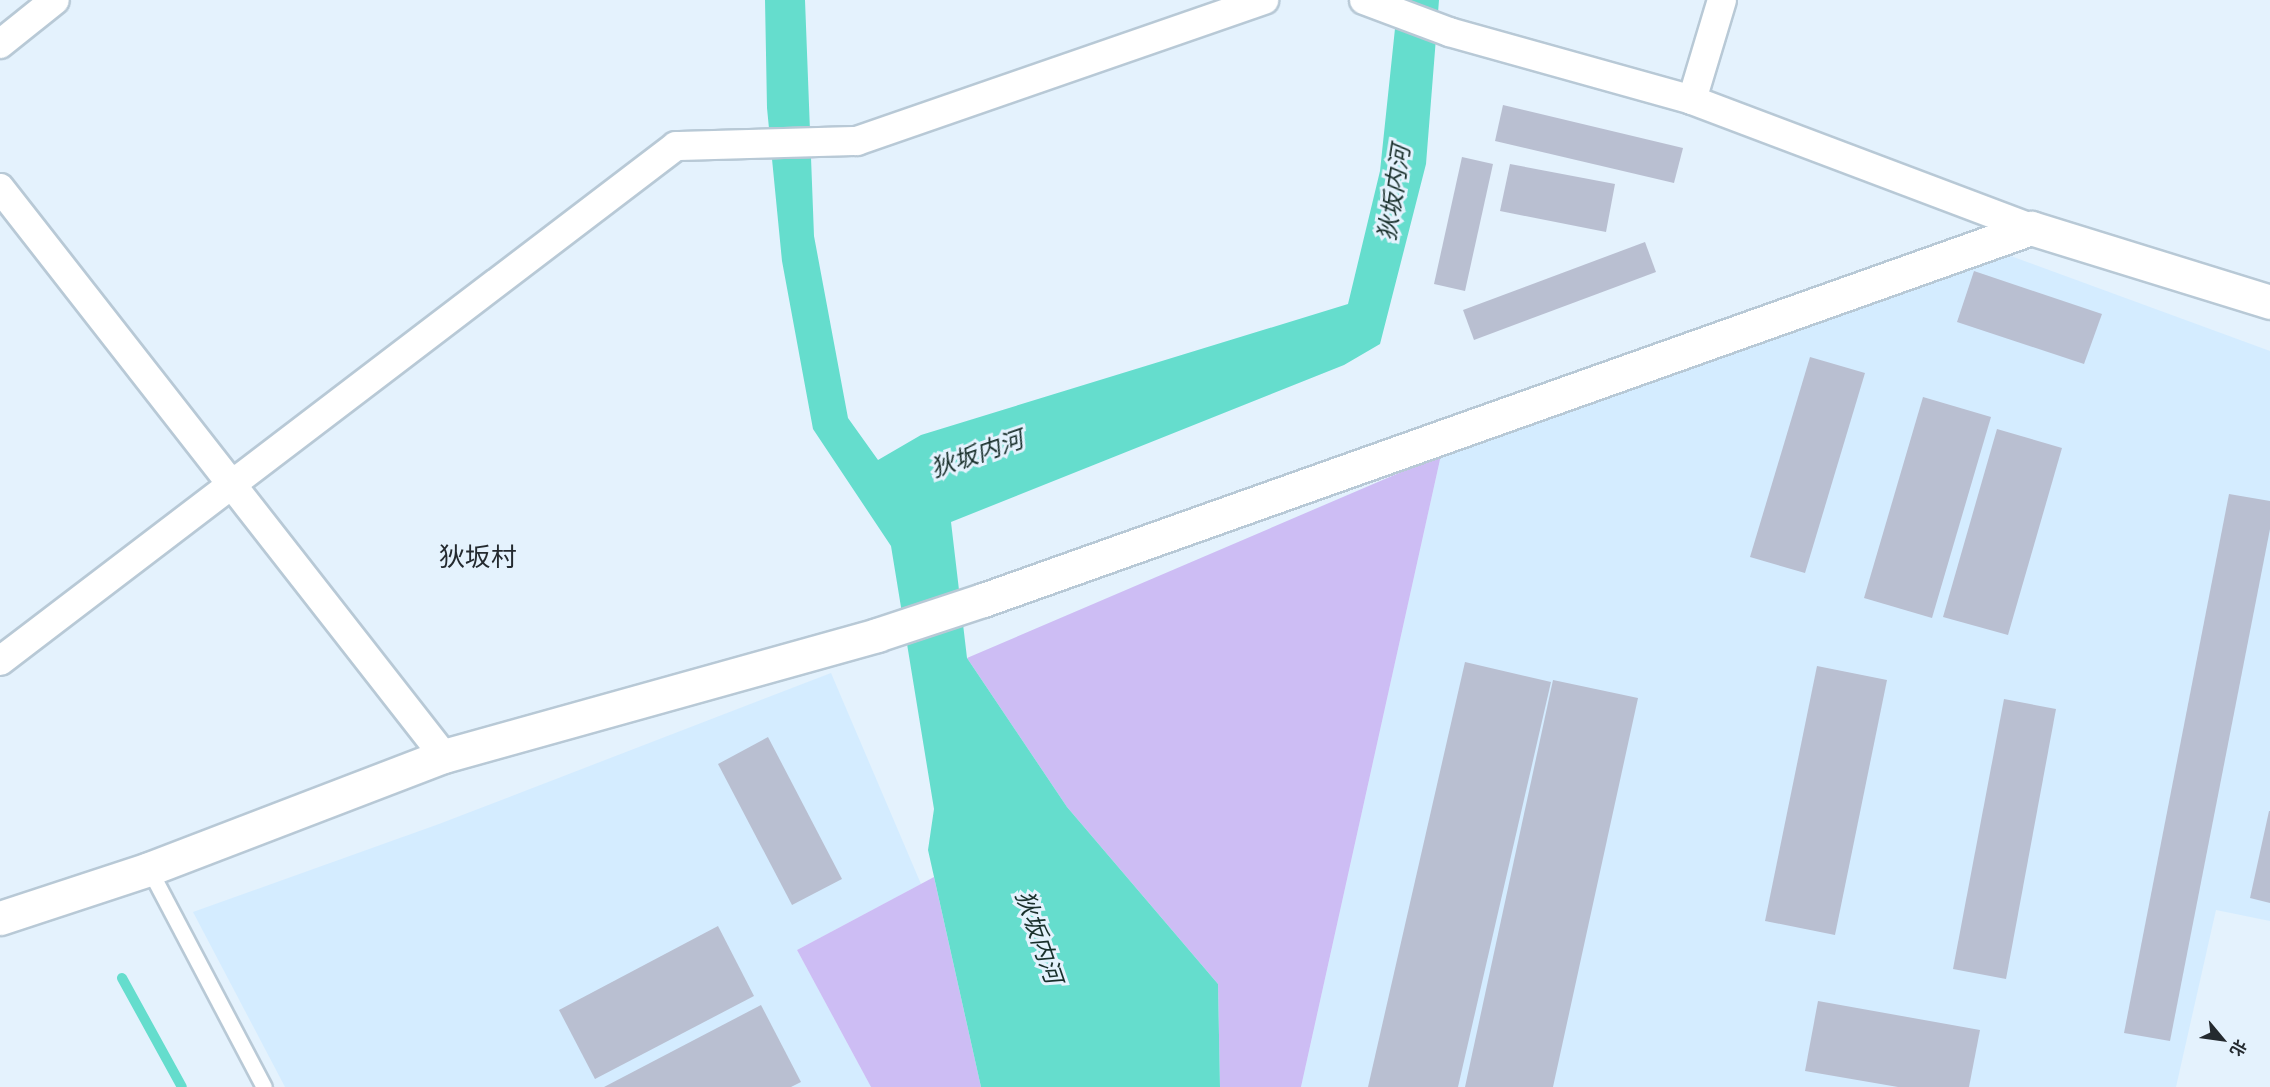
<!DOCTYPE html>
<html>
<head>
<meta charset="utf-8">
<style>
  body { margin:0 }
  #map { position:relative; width:2270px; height:1087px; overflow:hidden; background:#e4f2fd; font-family:Jost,"Noto Sans SC",sans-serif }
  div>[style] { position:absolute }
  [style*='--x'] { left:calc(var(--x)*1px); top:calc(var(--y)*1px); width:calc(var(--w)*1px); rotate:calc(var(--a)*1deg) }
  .built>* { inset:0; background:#d4ecff }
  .green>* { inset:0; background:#cdbdf4 }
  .water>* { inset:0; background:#65ddcd }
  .stream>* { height:10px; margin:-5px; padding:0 5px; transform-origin:5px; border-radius:5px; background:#65ddcd }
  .building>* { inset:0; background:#b9bfd1 }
  .roads { filter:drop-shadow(2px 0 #b8c9d6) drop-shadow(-2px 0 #b8c9d6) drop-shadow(0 2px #b8c9d6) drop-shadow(0 -2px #b8c9d6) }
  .service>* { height:15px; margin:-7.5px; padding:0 7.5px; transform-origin:7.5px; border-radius:7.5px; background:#fff }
  .minor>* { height:28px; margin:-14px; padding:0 14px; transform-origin:14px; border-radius:14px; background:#fff }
  .tertiary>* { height:33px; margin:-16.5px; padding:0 16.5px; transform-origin:16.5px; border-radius:16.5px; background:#fff }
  span { translate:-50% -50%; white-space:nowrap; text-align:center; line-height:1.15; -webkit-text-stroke:6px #e4f2fd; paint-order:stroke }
  .water-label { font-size:24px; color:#192f2b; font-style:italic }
  .quarter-label { font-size:26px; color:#242a2f }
  .north { position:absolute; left:2192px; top:1009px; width:60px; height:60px; -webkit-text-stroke:4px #e4f2fd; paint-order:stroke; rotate:119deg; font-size:16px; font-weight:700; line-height:24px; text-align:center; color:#242a2f }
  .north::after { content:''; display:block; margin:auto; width:21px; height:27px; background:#242a2f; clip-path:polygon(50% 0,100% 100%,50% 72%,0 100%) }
</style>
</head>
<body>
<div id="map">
  <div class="built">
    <div style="clip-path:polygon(2008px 255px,2270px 351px,2270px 921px,2216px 910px,2176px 1087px,1301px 1087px,1441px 455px,1947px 262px)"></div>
    <div style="clip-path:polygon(831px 673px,921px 884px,797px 950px,871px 1087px,285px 1087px,193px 912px,439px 824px)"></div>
  </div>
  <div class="green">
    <div style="clip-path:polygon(1441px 455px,1301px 1087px,1220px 1087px,1218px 984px,1067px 807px,967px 658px)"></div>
    <div style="clip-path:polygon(934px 877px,981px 1087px,871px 1087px,797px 950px)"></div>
  </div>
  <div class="water">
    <div style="clip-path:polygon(765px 0,805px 0,814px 236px,848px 418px,878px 460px,921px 435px,1348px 304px,1380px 171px,1398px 0,1439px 0,1426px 164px,1380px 344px,1344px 365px,951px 522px,967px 658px,1067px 807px,1218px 984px,1220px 1087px,981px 1087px,928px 850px,934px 809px,891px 546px,813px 429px,782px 261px,767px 108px)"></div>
  </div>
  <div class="stream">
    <div style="--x:122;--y:978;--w:124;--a:61.2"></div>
  </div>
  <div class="building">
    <div style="clip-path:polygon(1503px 105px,1683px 148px,1674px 183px,1495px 141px)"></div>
    <div style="clip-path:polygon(1462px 157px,1493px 164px,1465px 291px,1434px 284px)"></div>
    <div style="clip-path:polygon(1510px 164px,1615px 184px,1606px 232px,1500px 211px)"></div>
    <div style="clip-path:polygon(1645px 242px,1656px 272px,1474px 340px,1463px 310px)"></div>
    <div style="clip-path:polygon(1974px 271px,2102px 314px,2084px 364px,1957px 322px)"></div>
    <div style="clip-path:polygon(1810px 357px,1865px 373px,1805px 573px,1750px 557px)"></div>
    <div style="clip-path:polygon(1923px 397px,1991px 417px,1932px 618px,1864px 598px)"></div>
    <div style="clip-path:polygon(1997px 429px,2062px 448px,2008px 635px,1943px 617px)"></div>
    <div style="clip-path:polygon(2229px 494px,2270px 501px,2270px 529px,2170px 1041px,2124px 1033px)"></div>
    <div style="clip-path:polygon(1465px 662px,1551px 682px,1458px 1087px,1368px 1087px)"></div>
    <div style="clip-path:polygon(1817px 666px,1887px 680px,1835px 935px,1765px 921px)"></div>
    <div style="clip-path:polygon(1553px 680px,1638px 698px,1553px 1087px,1465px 1087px)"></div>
    <div style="clip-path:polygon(2004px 699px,2056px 709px,2006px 979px,1953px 969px)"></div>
    <div style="clip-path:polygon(768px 737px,842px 879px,792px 905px,718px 764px)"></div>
    <div style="clip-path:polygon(2269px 811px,2270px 811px,2270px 903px,2250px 898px)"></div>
    <div style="clip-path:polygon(718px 926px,754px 996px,595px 1079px,559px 1010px)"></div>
    <div style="clip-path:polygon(1818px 1001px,1980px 1030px,1969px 1087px,1898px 1087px,1805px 1071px)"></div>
    <div style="clip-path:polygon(761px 1005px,801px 1082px,791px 1087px,604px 1087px)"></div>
  </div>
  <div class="roads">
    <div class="service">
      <div style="--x:149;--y:869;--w:246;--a:62.2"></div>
    </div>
    <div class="minor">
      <div style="--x:1364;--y:0;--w:91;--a:20.6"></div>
      <div style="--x:1449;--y:32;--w:252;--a:15.6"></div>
      <div style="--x:1692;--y:100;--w:104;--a:-73.3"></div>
      <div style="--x:0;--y:44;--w:70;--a:-38.7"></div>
      <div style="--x:1692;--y:100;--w:362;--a:20.7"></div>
      <div style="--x:0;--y:188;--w:721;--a:51.99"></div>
      <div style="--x:0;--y:661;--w:850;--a:-37.3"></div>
      <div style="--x:676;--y:146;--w:181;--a:-1.6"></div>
      <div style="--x:857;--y:141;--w:431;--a:-19.1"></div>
    </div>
    <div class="tertiary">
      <div style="--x:0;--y:918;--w:157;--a:-18.2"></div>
      <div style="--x:149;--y:869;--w:316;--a:-21"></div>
      <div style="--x:444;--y:756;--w:450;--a:-15.6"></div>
      <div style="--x:877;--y:635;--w:112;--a:-18.3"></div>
      <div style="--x:983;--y:600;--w:1112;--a:-19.54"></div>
      <div style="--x:2031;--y:228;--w:250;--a:17.2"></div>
    </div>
  </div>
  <div class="water-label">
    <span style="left:1394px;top:193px;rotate:-81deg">狄坂内河</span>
    <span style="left:977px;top:454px;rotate:-19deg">狄坂内河</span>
    <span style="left:1039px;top:937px;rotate:71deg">狄坂内河</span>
  </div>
  <div class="quarter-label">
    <span style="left:478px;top:558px">狄坂村</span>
  </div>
  <div class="north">北</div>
</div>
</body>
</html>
